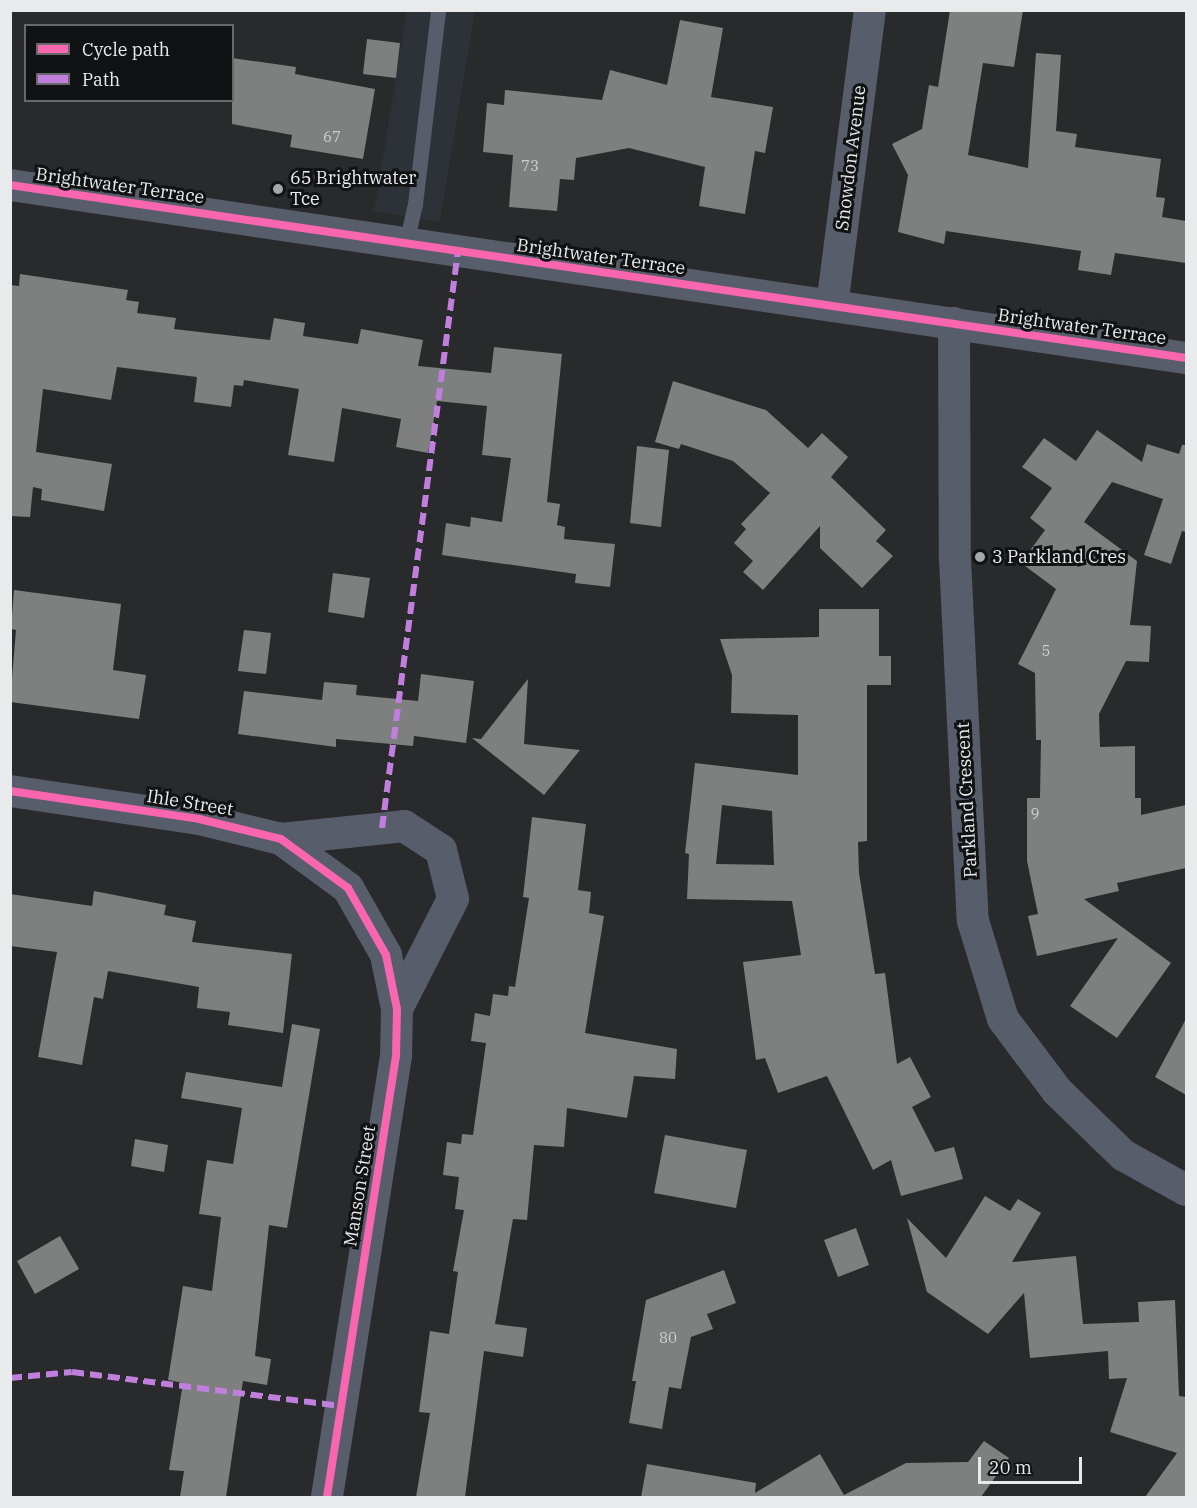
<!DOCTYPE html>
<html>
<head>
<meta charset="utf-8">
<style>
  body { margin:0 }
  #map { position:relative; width:1197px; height:1508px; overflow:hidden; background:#292a2b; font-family:"IBM Plex Serif",serif }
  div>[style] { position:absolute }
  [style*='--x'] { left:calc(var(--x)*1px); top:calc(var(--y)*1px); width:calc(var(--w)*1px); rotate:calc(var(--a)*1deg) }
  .built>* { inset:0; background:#2d3138 }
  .building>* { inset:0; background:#7e7f7f }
  .lane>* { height:15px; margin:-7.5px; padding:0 7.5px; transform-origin:7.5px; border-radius:7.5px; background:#575d6a }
  .street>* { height:32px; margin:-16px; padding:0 16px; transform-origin:16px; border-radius:16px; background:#575d6a }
  .quiet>* { height:6px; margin-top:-3px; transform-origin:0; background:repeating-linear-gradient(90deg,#c07fdc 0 12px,transparent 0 18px) }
  .cycleway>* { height:8px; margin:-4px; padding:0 4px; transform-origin:4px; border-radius:4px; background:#f766af }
  .dots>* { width:16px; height:16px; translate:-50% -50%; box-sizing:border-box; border:3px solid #111213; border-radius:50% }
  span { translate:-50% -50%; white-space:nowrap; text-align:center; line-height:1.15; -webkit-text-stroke:6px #111213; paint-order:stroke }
  .number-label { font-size:15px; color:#cecfd1 }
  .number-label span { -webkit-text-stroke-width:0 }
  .street-label { font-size:18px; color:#e9eaec }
  .poi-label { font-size:18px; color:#e9eaec }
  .left { translate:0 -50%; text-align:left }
  .frame { position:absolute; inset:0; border:12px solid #e9eaec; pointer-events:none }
  .legend { position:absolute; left:24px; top:24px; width:210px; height:78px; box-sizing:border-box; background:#111213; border:2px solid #67686a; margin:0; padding:8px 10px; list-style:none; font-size:18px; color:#e9eaec }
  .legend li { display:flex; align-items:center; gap:12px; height:30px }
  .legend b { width:30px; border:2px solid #67686a }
  .scale { position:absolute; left:978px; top:1457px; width:104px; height:27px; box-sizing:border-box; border:3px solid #e9eaec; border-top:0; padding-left:8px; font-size:18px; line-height:21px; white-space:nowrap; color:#e9eaec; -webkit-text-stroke:4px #111213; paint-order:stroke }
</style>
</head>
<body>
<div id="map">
  <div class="built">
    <div style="clip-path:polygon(407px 11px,475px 11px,440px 222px,374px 211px)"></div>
  </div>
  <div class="building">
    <div style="clip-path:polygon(950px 10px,1023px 10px,1014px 67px,983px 63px,968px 155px,1028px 168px,1036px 53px,1061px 55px,1056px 131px,1077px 134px,1075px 147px,1161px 159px,1156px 197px,1165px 198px,1162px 217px,1186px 221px,1186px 263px,1115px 253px,1111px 275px,1078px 270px,1081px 251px,946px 231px,944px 244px,898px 232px,908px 175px,892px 144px,922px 129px,929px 85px,938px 87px)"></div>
    <div style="clip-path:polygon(680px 20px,723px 28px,711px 97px,773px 107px,765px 153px,755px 151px,745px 214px,699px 206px,705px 167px,629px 148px,576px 158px,574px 180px,560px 179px,557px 211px,509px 207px,513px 155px,483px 152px,487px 103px,504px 105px,505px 90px,602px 100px,610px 70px,667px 85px)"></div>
    <div style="clip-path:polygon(367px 39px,400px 43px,396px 78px,363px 74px)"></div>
    <div style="clip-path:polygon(232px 58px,296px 67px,295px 74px,375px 89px,363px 159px,290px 147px,292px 135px,232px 124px)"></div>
    <div style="clip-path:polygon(20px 274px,128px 290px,126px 300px,139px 302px,137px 313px,176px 318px,174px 329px,270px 340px,274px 318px,305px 323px,303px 336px,358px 344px,361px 329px,423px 340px,418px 366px,491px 373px,494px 347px,562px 354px,547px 502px,560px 504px,557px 525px,565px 527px,564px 539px,615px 544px,610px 587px,575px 583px,576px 574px,442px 555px,446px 523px,470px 527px,471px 517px,502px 522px,511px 458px,482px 455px,487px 406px,437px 401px,428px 453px,396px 447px,401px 419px,342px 408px,334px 462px,288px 455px,299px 389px,244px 380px,243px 386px,234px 385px,231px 407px,194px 402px,197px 377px,117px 367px,111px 400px,43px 389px,36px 452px,112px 464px,104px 511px,41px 500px,42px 489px,33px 487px,30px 517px,10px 516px,10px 285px,19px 286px)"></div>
    <div style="clip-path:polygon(673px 381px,766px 410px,808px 448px,822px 433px,848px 457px,831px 477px,886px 530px,876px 541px,893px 556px,862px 588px,820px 548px,820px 526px,763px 590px,743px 572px,753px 561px,734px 543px,746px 529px,741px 524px,770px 493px,733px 461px,681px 444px,679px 449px,655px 442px)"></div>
    <div style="clip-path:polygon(1097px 430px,1142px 462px,1147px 444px,1179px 454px,1182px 445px,1186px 445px,1186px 532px,1182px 531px,1171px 564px,1144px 555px,1163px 499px,1112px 482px,1084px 522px,1137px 561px,1130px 625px,1151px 626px,1149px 662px,1126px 661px,1099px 714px,1100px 747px,1135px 746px,1135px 798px,1141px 798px,1141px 815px,1186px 805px,1186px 868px,1117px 883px,1119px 891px,1084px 899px,1171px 963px,1117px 1038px,1070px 1006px,1118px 938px,1037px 956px,1028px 916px,1038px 914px,1027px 861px,1027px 798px,1040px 798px,1041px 740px,1036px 740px,1035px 673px,1018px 664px,1056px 589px,1021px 563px,1045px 530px,1030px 518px,1052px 488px,1022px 467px,1044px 438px,1076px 461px)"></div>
    <div style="clip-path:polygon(637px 446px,669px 450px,661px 527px,630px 523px)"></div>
    <div style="clip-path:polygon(333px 573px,370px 578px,364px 618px,328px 612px)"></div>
    <div style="clip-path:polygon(14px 590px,121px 604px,113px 670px,146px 675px,139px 719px,10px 702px,16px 630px,11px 629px)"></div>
    <div style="clip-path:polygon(evenodd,819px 609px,879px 609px,879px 656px,891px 656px,891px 685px,867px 685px,867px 841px,858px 842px,859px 873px,875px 974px,885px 973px,897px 1064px,910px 1057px,931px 1097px,912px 1107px,935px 1152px,954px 1147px,963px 1179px,901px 1196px,891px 1160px,873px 1170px,827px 1076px,778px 1093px,765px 1058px,756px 1060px,743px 962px,801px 955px,792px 901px,687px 899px,689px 854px,685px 853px,695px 763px,798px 775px,798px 715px,731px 713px,732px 675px,720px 639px,819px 637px,819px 609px,722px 805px,772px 811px,774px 865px,716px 864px,722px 805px)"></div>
    <div style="clip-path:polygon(244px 630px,271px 633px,266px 674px,238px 671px)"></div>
    <div style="clip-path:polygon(421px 674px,474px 681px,466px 743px,414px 736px,413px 746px,336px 739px,336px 747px,238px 734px,244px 691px,322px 700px,324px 682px,357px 685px,356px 695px,418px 701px)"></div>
    <div style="clip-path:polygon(528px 679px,524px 744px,580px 750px,544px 795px,472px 738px,481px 739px)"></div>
    <div style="clip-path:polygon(532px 817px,586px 824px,578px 890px,591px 892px,589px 913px,604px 916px,585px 1033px,677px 1049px,675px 1079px,634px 1076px,627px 1118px,567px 1108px,564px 1147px,534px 1145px,527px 1220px,513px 1219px,495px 1324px,527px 1328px,523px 1357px,484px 1351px,465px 1497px,416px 1497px,430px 1413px,419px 1412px,430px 1331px,449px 1334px,458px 1272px,453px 1271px,464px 1210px,455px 1209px,459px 1177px,443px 1175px,447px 1142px,461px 1144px,462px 1134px,473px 1135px,486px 1043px,471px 1041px,475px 1013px,490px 1016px,493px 994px,508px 996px,509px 986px,515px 987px,529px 898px,523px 897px)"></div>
    <div style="clip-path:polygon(94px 891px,166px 905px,164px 915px,196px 921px,192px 942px,292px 954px,283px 1033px,228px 1025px,230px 1012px,197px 1008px,199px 987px,108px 971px,103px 999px,94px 997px,82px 1065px,38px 1057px,57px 952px,10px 946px,10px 894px,92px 906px)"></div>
    <div style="clip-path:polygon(1186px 1019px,1186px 1095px,1155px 1077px)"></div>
    <div style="clip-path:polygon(292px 1024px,320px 1029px,287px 1228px,269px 1225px,255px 1356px,271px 1359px,267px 1385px,243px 1381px,226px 1497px,180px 1497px,184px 1471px,169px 1470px,183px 1383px,168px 1380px,183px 1286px,212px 1291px,221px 1217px,199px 1214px,207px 1160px,233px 1164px,242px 1108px,181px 1098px,186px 1072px,282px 1087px)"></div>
    <div style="clip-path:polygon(665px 1135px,747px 1150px,736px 1208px,654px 1193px)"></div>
    <div style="clip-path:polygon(135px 1139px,168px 1145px,164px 1172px,131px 1166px)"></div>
    <div style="clip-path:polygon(985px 1196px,1010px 1211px,1018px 1199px,1041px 1213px,1012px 1262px,1076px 1256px,1083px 1324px,1139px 1322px,1138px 1302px,1175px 1300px,1179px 1396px,1186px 1397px,1186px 1497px,1145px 1497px,1177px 1453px,1110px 1432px,1127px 1378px,1109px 1379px,1108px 1351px,1030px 1358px,1024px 1293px,988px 1334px,927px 1292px,907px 1218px,946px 1258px)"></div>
    <div style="clip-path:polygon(856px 1228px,869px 1265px,838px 1277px,824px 1240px)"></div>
    <div style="clip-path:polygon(60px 1236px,79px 1269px,35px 1294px,17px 1261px)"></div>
    <div style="clip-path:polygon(724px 1270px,736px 1303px,707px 1314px,713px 1329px,691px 1337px,681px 1389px,669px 1387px,662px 1429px,629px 1423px,636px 1381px,632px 1381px,646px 1300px)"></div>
    <div style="clip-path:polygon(984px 1441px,1009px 1458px,981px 1497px,641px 1497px,647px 1464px,756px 1483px,755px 1493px,820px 1454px,844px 1495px,906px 1463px,968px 1462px)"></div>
  </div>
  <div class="lane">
    <div style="--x:406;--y:243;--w:40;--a:-77"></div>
    <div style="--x:415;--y:204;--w:195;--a:-83.2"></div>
  </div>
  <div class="street">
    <div style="--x:10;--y:185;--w:1189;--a:8.37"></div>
    <div style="--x:832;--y:306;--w:298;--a:-82.7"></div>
    <div style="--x:954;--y:323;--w:236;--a:89.8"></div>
    <div style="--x:955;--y:559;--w:362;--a:87.2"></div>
    <div style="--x:973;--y:921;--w:102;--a:73"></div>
    <div style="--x:1003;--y:1019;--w:90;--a:53.1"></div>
    <div style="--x:1057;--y:1091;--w:92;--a:44.1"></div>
    <div style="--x:1123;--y:1155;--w:72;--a:29.1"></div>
    <div style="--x:10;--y:791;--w:191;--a:8.4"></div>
    <div style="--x:199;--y:819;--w:84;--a:13.7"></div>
    <div style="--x:281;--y:839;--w:83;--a:36.2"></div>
    <div style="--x:348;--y:888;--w:77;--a:60.4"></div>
    <div style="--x:386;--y:955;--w:55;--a:78.5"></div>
    <div style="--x:397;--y:1009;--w:47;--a:91.2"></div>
    <div style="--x:396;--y:1056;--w:447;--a:98.9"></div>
    <div style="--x:281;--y:839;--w:124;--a:-6"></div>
    <div style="--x:404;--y:826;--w:44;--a:33"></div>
    <div style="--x:441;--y:850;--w:50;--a:76.2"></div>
    <div style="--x:453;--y:899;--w:123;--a:117"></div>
  </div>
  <div class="quiet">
    <div style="--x:382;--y:828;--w:582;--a:-82.5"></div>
    <div style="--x:10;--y:1378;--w:62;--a:-5.5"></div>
    <div style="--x:72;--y:1372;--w:271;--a:7.2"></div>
  </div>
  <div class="cycleway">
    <div style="--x:10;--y:185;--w:1189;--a:8.37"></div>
    <div style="--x:10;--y:791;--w:191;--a:8.4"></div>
    <div style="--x:199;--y:819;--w:84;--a:13.7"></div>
    <div style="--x:281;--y:839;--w:83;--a:36.2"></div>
    <div style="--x:348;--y:888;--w:77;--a:60.4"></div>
    <div style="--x:386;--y:955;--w:55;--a:78.5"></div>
    <div style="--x:397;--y:1009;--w:47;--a:91.2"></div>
    <div style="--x:396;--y:1056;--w:447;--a:98.9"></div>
  </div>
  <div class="dots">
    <div style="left:278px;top:189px;background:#a6a7a8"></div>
    <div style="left:980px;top:557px;background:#a6a7a8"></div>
  </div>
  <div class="number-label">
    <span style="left:332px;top:137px">67</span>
    <span style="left:530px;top:166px">73</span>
    <span style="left:1046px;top:651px">5</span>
    <span style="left:1035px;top:814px">9</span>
    <span style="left:668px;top:1338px">80</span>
  </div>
  <div class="street-label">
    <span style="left:851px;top:158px;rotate:-83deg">Snowdon Avenue</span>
    <span style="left:120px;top:186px;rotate:8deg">Brightwater Terrace</span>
    <span style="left:601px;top:257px;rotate:8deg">Brightwater Terrace</span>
    <span style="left:1082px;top:327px;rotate:8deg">Brightwater Terrace</span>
    <span style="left:967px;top:800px;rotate:-93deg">Parkland Crescent</span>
    <span style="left:190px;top:803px;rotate:9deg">Ihle Street</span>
    <span style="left:360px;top:1186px;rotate:-81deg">Manson Street</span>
  </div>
  <div class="poi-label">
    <span class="left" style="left:290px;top:189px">65 Brightwater<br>Tce</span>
    <span class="left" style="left:992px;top:557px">3 Parkland Cres</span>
  </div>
  <div class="frame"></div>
  <ul class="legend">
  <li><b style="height:8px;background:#f766af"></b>Cycle path</li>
  <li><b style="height:8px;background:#c07fdc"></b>Path</li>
  </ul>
  <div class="scale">20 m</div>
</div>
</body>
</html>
